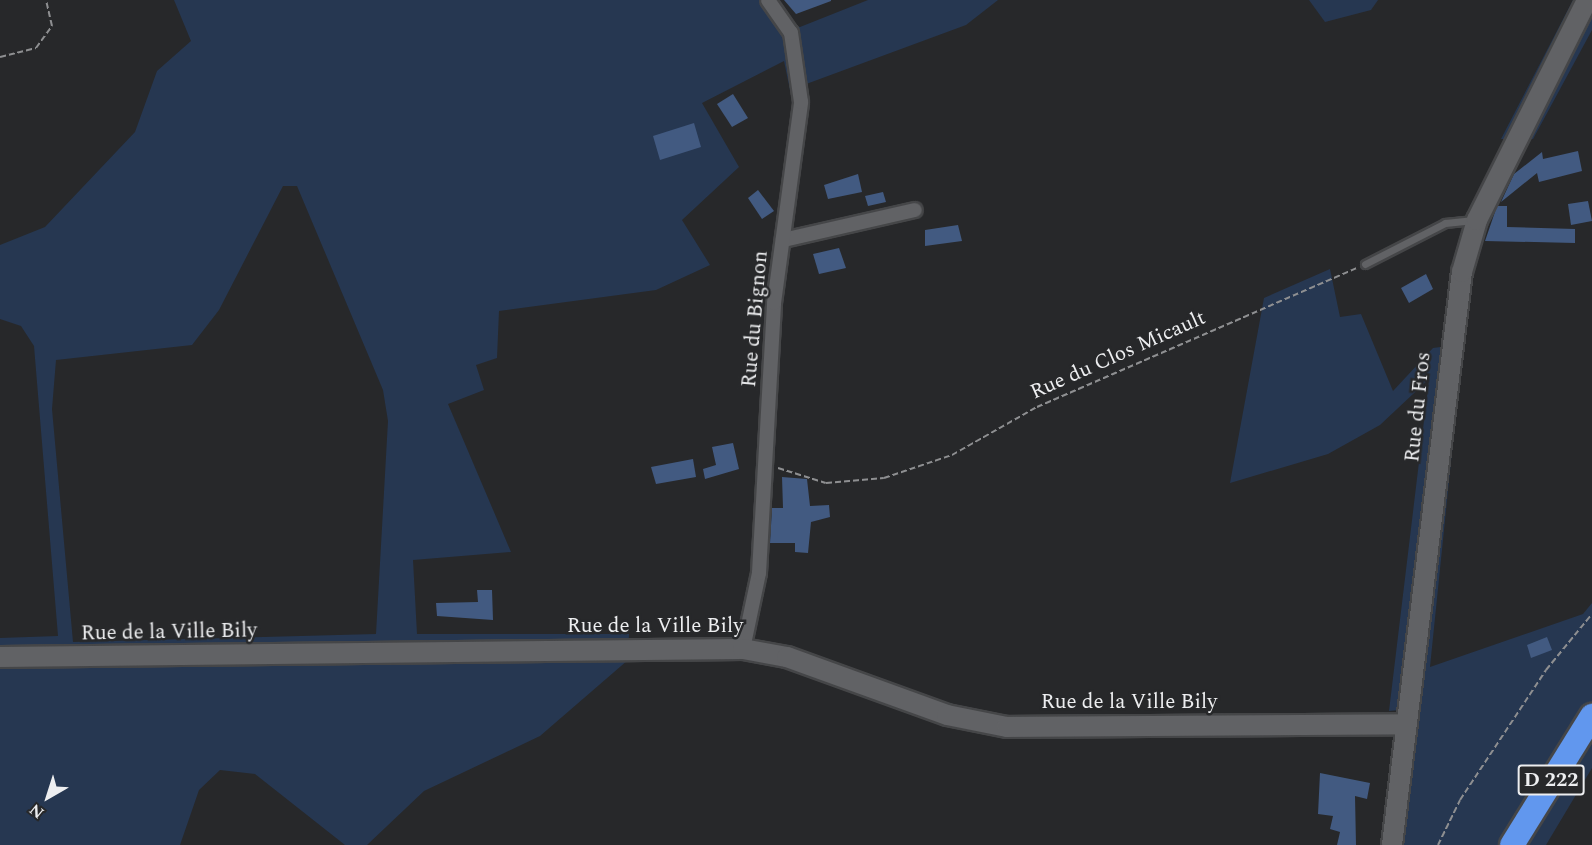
<!DOCTYPE html>
<html>
<head>
<meta charset="utf-8">
<style>
  body { margin:0 }
  #map { position:relative; width:1592px; height:845px; overflow:hidden; background:#27282a; font-family:Spectral,serif }
  div>[style] { position:absolute }
  [style*='--x'] { left:calc(var(--x)*1px); top:calc(var(--y)*1px); width:calc(var(--w)*1px); rotate:calc(var(--a)*1deg) }
  .green>* { inset:0; background:#263751 }
  .building>* { inset:0; background:#425a81 }
  .path>* { height:2px; margin-top:-1px; transform-origin:0; background:repeating-linear-gradient(90deg,#8e8f91 0 6px,transparent 0 9px) }
  .roads { filter:drop-shadow(2px 0 #454648) drop-shadow(-2px 0 #454648) drop-shadow(0 2px #454648) drop-shadow(0 -2px #454648) }
  .lane>* { height:7px; margin:-3.5px; padding:0 3.5px; transform-origin:3.5px; border-radius:3.5px; background:#616265 }
  .street>* { height:14px; margin:-7px; padding:0 7px; transform-origin:7px; border-radius:7px; background:#616265 }
  .secondary>* { height:20px; margin:-10px; padding:0 10px; transform-origin:10px; border-radius:10px; background:#616265 }
  .highway>* { height:24px; margin:-12px; padding:0 12px; transform-origin:12px; border-radius:12px; background:#6197ee }
  span { translate:-50% -50%; white-space:nowrap; text-align:center; line-height:1.15; -webkit-text-stroke:5px #27282a; paint-order:stroke }
  .shield-label span { padding:2px 4px; background:#27282a; border:2px solid; border-radius:4px; -webkit-text-stroke-width:0 }
  .shield-label { font-size:20px; color:#edeef0; font-weight:700 }
  .street-label { font-size:21px; color:#edeef0 }
  .north { position:absolute; left:18px; top:767px; width:60px; height:60px; -webkit-text-stroke:4px #27282a; paint-order:stroke; rotate:219deg; font-size:16px; font-weight:700; line-height:24px; text-align:center; color:#edeef0 }
  .north::after { content:''; display:block; margin:auto; width:21px; height:27px; background:#edeef0; clip-path:polygon(50% 0,100% 100%,50% 72%,0 100%) }
</style>
</head>
<body>
<div id="map">
  <div class="green">
    <div style="clip-path:polygon(evenodd,174px 0,760px 0,776px 23px,800px 27px,868px 0,998px 0,966px 25px,790px 90px,784px 61px,702px 103px,739px 167px,682px 220px,710px 265px,656px 290px,499px 311px,497px 358px,476px 365px,484px 390px,448px 404px,511px 552px,413px 560px,417px 634px,629px 634px,628px 660px,540px 736px,424px 791px,367px 845px,345px 845px,255px 774px,220px 770px,199px 790px,180px 845px,0 845px,0 638px,58px 636px,34px 346px,21px 326px,0 319px,0 245px,45px 227px,135px 132px,157px 71px,191px 41px,174px 0,283px 186px,297px 186px,383px 390px,388px 421px,376px 634px,73px 642px,52px 409px,56px 360px,192px 345px,219px 310px,283px 186px)"></div>
    <div style="clip-path:polygon(1309px 0,1378px 0,1371px 10px,1325px 22px)"></div>
    <div style="clip-path:polygon(1573px 0,1592px 0,1592px 30px,1533px 139px,1501px 139px)"></div>
    <div style="clip-path:polygon(1330px 269px,1340px 317px,1361px 314px,1393px 391px,1433px 348px,1463px 344px,1430px 667px,1583px 614px,1592px 603px,1592px 768px,1546px 845px,1401px 845px,1420px 708px,1389px 711px,1429px 379px,1380px 425px,1328px 454px,1230px 483px,1264px 298px)"></div>
  </div>
  <div class="building">
    <div style="clip-path:polygon(784px 0,831px 0,831px 1px,796px 14px)"></div>
    <div style="clip-path:polygon(733px 94px,748px 118px,732px 127px,717px 104px)"></div>
    <div style="clip-path:polygon(694px 123px,701px 147px,660px 160px,653px 136px)"></div>
    <div style="clip-path:polygon(1578px 151px,1582px 171px,1539px 182px,1537px 173px,1501px 202px,1514px 174px,1542px 152px,1543px 159px)"></div>
    <div style="clip-path:polygon(858px 174px,862px 192px,828px 199px,824px 185px)"></div>
    <div style="clip-path:polygon(758px 190px,774px 211px,762px 219px,748px 198px)"></div>
    <div style="clip-path:polygon(883px 192px,886px 202px,868px 206px,865px 196px)"></div>
    <div style="clip-path:polygon(1588px 201px,1592px 221px,1571px 225px,1568px 204px)"></div>
    <div style="clip-path:polygon(1497px 206px,1507px 206px,1507px 227px,1575px 229px,1575px 243px,1485px 241px)"></div>
    <div style="clip-path:polygon(958px 225px,962px 241px,925px 246px,925px 230px)"></div>
    <div style="clip-path:polygon(839px 248px,846px 268px,819px 274px,813px 254px)"></div>
    <div style="clip-path:polygon(1426px 274px,1433px 289px,1409px 303px,1401px 288px)"></div>
    <div style="clip-path:polygon(733px 443px,739px 469px,705px 479px,703px 469px,716px 465px,712px 447px)"></div>
    <div style="clip-path:polygon(693px 459px,696px 477px,656px 484px,651px 467px)"></div>
    <div style="clip-path:polygon(782px 477px,807px 479px,810px 506px,829px 505px,830px 517px,811px 522px,808px 553px,795px 552px,795px 543px,770px 543px,772px 508px,783px 508px)"></div>
    <div style="clip-path:polygon(477px 590px,492px 590px,493px 620px,437px 616px,436px 603px,478px 602px)"></div>
    <div style="clip-path:polygon(1547px 637px,1552px 650px,1531px 658px,1527px 645px)"></div>
    <div style="clip-path:polygon(1320px 773px,1370px 783px,1367px 799px,1355px 796px,1356px 845px,1337px 845px,1340px 832px,1330px 829px,1333px 816px,1318px 814px)"></div>
  </div>
  <div class="path">
    <div style="--x:0;--y:57;--w:37;--a:-14"></div>
    <div style="--x:36;--y:48;--w:27;--a:-54"></div>
    <div style="--x:52;--y:26;--w:27;--a:-103"></div>
    <div style="--x:778;--y:468;--w:50;--a:17.4"></div>
    <div style="--x:826;--y:483;--w:58;--a:-4.9"></div>
    <div style="--x:884;--y:478;--w:72;--a:-18.7"></div>
    <div style="--x:952;--y:455;--w:98;--a:-29.5"></div>
    <div style="--x:1037;--y:407;--w:349;--a:-23.5"></div>
    <div style="--x:1438;--y:845;--w:50;--a:-63.9"></div>
    <div style="--x:1460;--y:800;--w:156;--a:-56.5"></div>
    <div style="--x:1546;--y:670;--w:72;--a:-50.6"></div>
  </div>
  <div class="roads">
    <div class="lane">
      <div style="--x:1365;--y:264;--w:90;--a:-27.1"></div>
      <div style="--x:1445;--y:223;--w:29;--a:-6"></div>
    </div>
    <div class="street">
      <div style="--x:783;--y:240;--w:135;--a:-12.8"></div>
      <div style="--x:743;--y:649;--w:78;--a:-78.1"></div>
      <div style="--x:759;--y:573;--w:270;--a:-86.8"></div>
      <div style="--x:774;--y:303;--w:203;--a:-82.3"></div>
      <div style="--x:801;--y:102;--w:70;--a:-98.2"></div>
      <div style="--x:791;--y:33;--w:40;--a:-124.9"></div>
    </div>
    <div class="secondary">
      <div style="--x:0;--y:657;--w:743;--a:-0.62"></div>
      <div style="--x:743;--y:649;--w:45;--a:10.3"></div>
      <div style="--x:787;--y:657;--w:170;--a:19.9"></div>
      <div style="--x:947;--y:715;--w:61;--a:11.3"></div>
      <div style="--x:1007;--y:727;--w:399;--a:-0.4"></div>
      <div style="--x:1392;--y:845;--w:577;--a:-83.04"></div>
      <div style="--x:1462;--y:272;--w:54;--a:-73.9"></div>
      <div style="--x:1477;--y:220;--w:246;--a:-63.4"></div>
    </div>
    <div class="highway">
      <div style="--x:1512;--y:845;--w:152;--a:-58.2"></div>
    </div>
  </div>
  <div class="shield-label">
    <span style="left:1551px;top:780px">D 222</span>
  </div>
  <div class="street-label">
    <span style="left:755px;top:319px;rotate:-85deg">Rue du Bignon</span>
    <span style="left:1118px;top:355px;rotate:-24deg">Rue du Clos Micault</span>
    <span style="left:1418px;top:407px;rotate:-84deg">Rue du Fros</span>
    <span style="left:655px;top:626px">Rue de la Ville Bily</span>
    <span style="left:169px;top:632px;rotate:-1deg">Rue de la Ville Bily</span>
    <span style="left:1129px;top:702px">Rue de la Ville Bily</span>
  </div>
  <div class="north">N</div>
</div>
</body>
</html>
